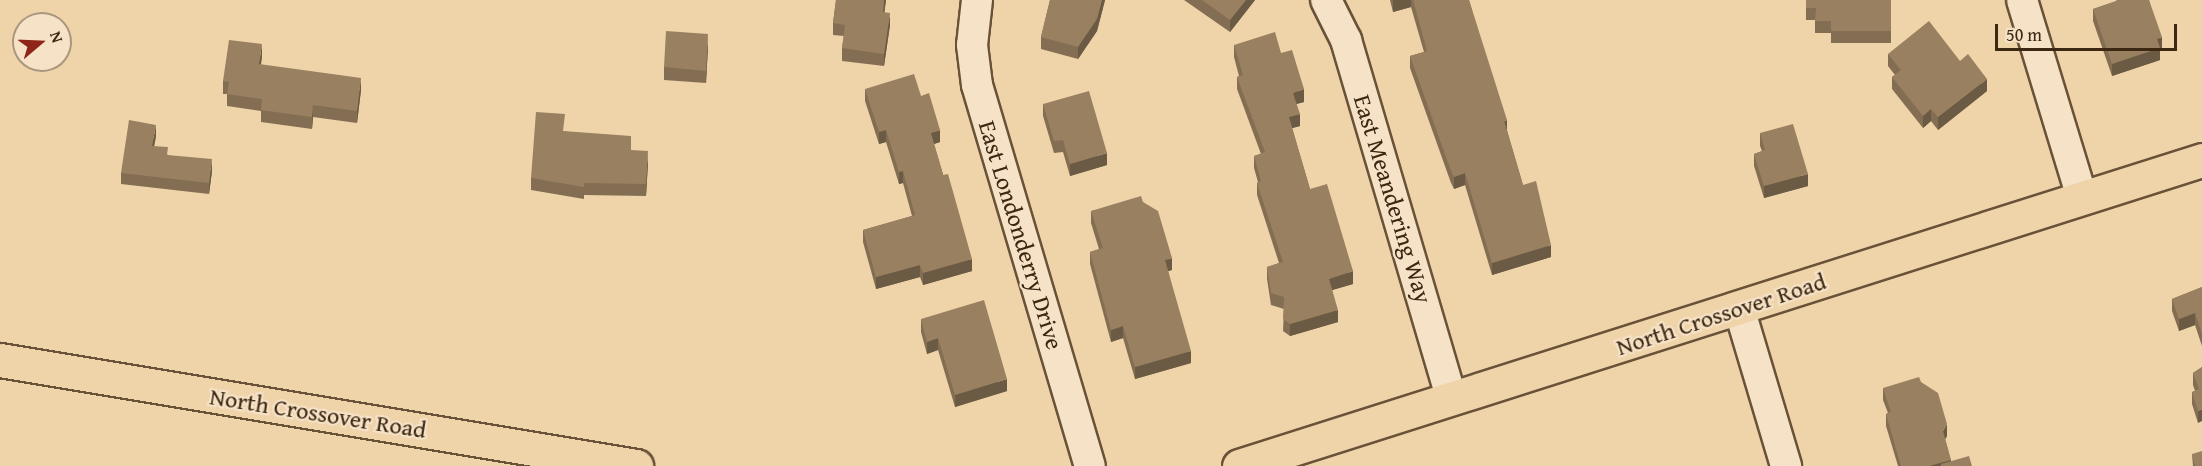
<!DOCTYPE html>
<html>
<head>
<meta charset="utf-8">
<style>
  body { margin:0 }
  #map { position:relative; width:2202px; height:466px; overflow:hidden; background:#efd3a9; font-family:"Gentium Book Plus",serif }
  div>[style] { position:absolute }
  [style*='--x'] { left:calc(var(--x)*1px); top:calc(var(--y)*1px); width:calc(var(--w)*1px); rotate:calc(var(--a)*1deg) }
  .roads { filter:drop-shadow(2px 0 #695238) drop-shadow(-2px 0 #695238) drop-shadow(0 2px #695238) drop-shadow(0 -2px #695238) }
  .minor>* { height:30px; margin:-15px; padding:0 15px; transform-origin:15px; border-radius:15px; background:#f5e2c7 }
  .major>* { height:33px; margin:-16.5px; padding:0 16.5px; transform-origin:16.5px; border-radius:16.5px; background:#efd3a9 }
  .wall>* { inset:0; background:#846e53 }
  .shaded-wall>* { inset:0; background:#6b5a44 }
  .building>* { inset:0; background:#998061 }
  span { translate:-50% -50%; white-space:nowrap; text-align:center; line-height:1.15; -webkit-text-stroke:4.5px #f5e2c7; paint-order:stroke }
  .street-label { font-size:24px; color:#3c2712 }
  .north { position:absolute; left:12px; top:12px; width:60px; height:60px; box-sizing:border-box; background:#f5e2c7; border:2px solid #ab977f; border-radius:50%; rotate:71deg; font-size:16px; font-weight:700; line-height:24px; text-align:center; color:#3c2712 }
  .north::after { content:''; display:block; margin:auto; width:21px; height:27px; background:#8f2418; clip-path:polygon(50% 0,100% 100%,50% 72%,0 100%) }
  .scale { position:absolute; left:1995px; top:24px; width:182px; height:27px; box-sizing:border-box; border:3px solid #3c2712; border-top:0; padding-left:8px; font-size:18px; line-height:21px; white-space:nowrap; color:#3c2712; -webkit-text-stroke:4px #f5e2c7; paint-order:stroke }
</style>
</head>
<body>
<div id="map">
  <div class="roads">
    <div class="minor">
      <div style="--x:977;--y:0;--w:45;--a:96.3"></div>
      <div style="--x:972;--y:45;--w:40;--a:82.9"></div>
      <div style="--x:977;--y:85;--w:397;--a:73.5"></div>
      <div style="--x:1326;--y:0;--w:45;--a:63.4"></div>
      <div style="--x:1346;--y:40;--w:375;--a:73.6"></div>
      <div style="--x:2022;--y:0;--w:207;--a:73.1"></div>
      <div style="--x:1739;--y:308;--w:165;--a:73.4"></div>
    </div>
    <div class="major">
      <div style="--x:0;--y:360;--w:645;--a:9.46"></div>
      <div style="--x:1239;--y:466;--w:1010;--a:-17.63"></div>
    </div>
  </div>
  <div class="wall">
    <div style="clip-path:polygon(836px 0,886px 0,884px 12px,890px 25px,884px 66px,842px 61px,842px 48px,844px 36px,833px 35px,833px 23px)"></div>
    <div style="clip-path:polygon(1050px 0,1105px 0,1097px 31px,1078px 59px,1041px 49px,1041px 37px)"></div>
    <div style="clip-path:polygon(1184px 0,1255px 0,1230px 32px)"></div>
    <div style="clip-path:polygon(1390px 0,1469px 0,1523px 185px,1551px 257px,1492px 275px,1465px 185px,1454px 189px,1451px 183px,1410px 68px,1410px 56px,1424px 52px,1411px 7px,1393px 12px)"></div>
    <div style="clip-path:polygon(1806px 0,1891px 0,1891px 43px,1831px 43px,1831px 33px,1815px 33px,1815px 20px,1806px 20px)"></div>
    <div style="clip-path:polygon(2116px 0,2149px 0,2162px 49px,2160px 50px,2160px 60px,2112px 76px,2093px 21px,2093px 9px,2117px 1px)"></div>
    <div style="clip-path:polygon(1234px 45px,1281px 53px,1304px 102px,1296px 104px,1300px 126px,1292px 128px,1310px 189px,1353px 284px,1332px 290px,1338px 322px,1290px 336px,1283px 331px,1284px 309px,1271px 305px,1267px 279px,1267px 267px,1279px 263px,1257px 195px,1257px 183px,1258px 182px,1254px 168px,1254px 156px,1261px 154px,1237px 89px,1237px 77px,1239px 76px,1234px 57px)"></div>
    <div style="clip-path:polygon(708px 46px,706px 83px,664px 80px,664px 67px)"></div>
    <div style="clip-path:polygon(1888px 54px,1960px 61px,1987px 91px,1938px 130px,1931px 121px,1923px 128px,1892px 89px,1892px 77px,1895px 75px,1888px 66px)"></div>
    <div style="clip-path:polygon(262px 56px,261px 65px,361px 90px,357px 123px,313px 117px,312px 129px,261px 122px,261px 111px,227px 106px,227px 94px,223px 94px,223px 81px)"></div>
    <div style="clip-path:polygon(865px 89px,921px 96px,940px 142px,934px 144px,972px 271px,923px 285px,920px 277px,876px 289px,863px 242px,863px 230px,912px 216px,903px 183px,899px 184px,886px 142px,879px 144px,865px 101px)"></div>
    <div style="clip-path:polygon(1043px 104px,1107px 165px,1070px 176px,1063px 152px,1054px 153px,1043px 116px)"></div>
    <div style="clip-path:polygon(564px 131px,631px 150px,648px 163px,646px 196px,584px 195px,584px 199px,531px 190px,531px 178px)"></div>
    <div style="clip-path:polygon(1760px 133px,1808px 186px,1764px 198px,1754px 166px,1754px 154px,1762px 151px,1760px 146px)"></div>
    <div style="clip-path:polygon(156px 136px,154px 146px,168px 155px,212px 171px,209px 194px,121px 184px,121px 173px)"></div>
    <div style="clip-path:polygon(1143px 202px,1172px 270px,1168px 271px,1191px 363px,1135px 379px,1123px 338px,1111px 342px,1090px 264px,1090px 252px,1099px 249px,1091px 223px,1091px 211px)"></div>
    <div style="clip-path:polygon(2202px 287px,2202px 346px,2195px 325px,2179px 331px,2172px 311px,2172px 299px)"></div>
    <div style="clip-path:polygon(921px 319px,1007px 391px,955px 407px,938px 350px,927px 354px,921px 332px)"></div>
    <div style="clip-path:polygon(2202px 367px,2198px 423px,2192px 404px,2192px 392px,2195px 391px,2193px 385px,2193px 373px)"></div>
    <div style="clip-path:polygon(1883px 388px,1947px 436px,1945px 439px,1951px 461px,1972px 466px,1898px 466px,1886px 426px,1886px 414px,1888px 413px,1883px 400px)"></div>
    <div style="clip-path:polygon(2192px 454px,2202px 466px,2193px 466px)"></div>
  </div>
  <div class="shaded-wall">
    <div style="clip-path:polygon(884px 0,886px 0,883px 24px,883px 12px)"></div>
    <div style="clip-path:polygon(1102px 0,1105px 0,1097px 31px,1078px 59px,1078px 47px)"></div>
    <div style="clip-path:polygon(1246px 0,1255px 0,1230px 32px,1230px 20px)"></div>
    <div style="clip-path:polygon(1393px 0,1411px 0,1411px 7px,1393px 12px)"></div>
    <div style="clip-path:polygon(890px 13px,890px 25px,884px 66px,884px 54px)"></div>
    <div style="clip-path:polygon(708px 34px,708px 46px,706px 83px,706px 71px)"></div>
    <div style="clip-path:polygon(2162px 37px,2162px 49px,2160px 50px,2160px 60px,2112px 76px,2112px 64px,2157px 39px)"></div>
    <div style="clip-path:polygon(262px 44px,262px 56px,259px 76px,259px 64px)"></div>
    <div style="clip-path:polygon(361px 78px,361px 90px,357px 123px,357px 111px)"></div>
    <div style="clip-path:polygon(1987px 79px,1987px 91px,1938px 130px,1938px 117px)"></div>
    <div style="clip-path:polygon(1304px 89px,1304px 102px,1293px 105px,1293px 93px)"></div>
    <div style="clip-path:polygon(313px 105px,313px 117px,312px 129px,312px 117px)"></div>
    <div style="clip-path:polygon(1931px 109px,1931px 121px,1923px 128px,1923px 116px)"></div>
    <div style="clip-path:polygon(1300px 114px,1300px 126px,1289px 129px,1289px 117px)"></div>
    <div style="clip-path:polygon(1507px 120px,1507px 132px,1504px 121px)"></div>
    <div style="clip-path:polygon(156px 125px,156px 136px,152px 157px,152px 146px)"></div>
    <div style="clip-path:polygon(886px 130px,886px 142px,879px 144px,879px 132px)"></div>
    <div style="clip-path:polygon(940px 130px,940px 142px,931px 145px,931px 133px)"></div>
    <div style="clip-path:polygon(648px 151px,648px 163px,646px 196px,646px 184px)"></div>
    <div style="clip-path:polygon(1107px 153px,1107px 165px,1070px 176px,1070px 164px)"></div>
    <div style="clip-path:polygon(212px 159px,212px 171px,209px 194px,209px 183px)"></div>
    <div style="clip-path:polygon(903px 171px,903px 183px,899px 184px,899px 172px)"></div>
    <div style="clip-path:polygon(1465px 173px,1465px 185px,1454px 189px,1454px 177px)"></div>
    <div style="clip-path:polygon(1808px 174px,1808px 186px,1764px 198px,1764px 186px)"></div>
    <div style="clip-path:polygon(1551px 245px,1551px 257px,1492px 275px,1492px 263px)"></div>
    <div style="clip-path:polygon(1172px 258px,1172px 270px,1165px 272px,1165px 260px)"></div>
    <div style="clip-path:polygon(972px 259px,972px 271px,923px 285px,923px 273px)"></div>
    <div style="clip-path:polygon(920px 265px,920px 277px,876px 289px,876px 277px)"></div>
    <div style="clip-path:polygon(1353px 271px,1353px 284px,1329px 291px,1329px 279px)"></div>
    <div style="clip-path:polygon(1338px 310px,1338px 322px,1290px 336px,1290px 324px)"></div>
    <div style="clip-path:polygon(2195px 313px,2195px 325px,2179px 331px,2179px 319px)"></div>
    <div style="clip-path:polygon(1123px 326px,1123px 338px,1111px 342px,1111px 330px)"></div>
    <div style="clip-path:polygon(938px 338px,938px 350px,927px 354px,927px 342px)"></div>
    <div style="clip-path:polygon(1191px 351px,1191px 363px,1135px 379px,1135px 367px)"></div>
    <div style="clip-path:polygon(1007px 379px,1007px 391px,955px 407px,955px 395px)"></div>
    <div style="clip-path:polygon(2202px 409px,2202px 421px,2198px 423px,2198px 411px)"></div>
    <div style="clip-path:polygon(1947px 424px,1947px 436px,1943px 443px,1943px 431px)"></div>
    <div style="clip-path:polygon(1951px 460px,1951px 466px,1941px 464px,1941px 466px,1929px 466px)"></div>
  </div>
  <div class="building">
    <div style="clip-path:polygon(836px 0,884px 0,883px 12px,890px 13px,884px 54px,842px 48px,845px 25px,833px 23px)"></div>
    <div style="clip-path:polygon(1050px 0,1102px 0,1097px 19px,1078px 47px,1041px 37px)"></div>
    <div style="clip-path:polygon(1202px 0,1246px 0,1230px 20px)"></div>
    <div style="clip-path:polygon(1413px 0,1469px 0,1507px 120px,1504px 121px,1523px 185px,1536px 181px,1551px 245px,1492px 263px,1465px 173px,1454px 177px,1451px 171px,1410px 56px,1427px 51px)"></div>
    <div style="clip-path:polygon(1806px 0,1891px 0,1891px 31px,1831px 31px,1831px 21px,1815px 21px,1816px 8px,1806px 8px)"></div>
    <div style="clip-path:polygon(2119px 0,2149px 0,2162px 37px,2157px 39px,2160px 48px,2112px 64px,2093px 9px)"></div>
    <div style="clip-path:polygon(1929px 21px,1960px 61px,1968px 54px,1987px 79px,1938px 117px,1931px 109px,1923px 116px,1892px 77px,1901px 70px,1888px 54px)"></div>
    <div style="clip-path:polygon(666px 31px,708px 34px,706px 71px,664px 67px)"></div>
    <div style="clip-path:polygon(1275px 32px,1281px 53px,1292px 50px,1304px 89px,1293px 93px,1300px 114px,1289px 117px,1310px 189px,1327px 184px,1353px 271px,1329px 279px,1338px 310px,1290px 324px,1283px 319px,1284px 297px,1271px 293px,1267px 267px,1283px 262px,1257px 183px,1261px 181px,1254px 156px,1265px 152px,1237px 77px,1243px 75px,1234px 45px)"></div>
    <div style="clip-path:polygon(229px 40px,262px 44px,259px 64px,361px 78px,357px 111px,313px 105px,312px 117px,261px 110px,262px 99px,227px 94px,229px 82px,223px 81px)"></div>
    <div style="clip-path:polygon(914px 74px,921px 96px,929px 93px,940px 130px,931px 133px,943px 175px,948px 174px,972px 259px,923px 273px,920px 265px,876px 277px,863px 230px,915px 215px,903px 171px,899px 172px,886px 130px,879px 132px,865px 89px)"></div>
    <div style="clip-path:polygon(1089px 91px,1107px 153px,1070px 164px,1063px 140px,1054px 141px,1043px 104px)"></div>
    <div style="clip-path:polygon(536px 112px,565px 114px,563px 131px,631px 136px,631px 150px,648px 151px,646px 184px,584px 183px,584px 187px,531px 178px)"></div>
    <div style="clip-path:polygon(129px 120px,156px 125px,152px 146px,168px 147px,167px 155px,212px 159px,209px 183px,121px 173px)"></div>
    <div style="clip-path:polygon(1793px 124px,1808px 174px,1764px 186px,1754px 154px,1765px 150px,1760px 133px)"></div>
    <div style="clip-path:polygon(1141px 196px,1143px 202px,1158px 211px,1172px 258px,1165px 260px,1191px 351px,1135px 367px,1123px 326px,1111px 330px,1090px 252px,1103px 248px,1091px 211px)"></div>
    <div style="clip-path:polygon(2202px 287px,2202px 334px,2195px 313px,2179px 319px,2172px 299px)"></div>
    <div style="clip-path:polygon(984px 300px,1007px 379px,955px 395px,938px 338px,927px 342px,921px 319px)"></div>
    <div style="clip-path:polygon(2202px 367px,2202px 409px,2198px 411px,2192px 392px,2199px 389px,2193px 373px)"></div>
    <div style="clip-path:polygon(1919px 377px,1921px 382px,1938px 393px,1947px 424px,1943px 431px,1951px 460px,1929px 466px,1901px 466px,1886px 414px,1891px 412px,1883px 388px)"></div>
    <div style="clip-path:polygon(2202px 451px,2202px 466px,2195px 466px,2192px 454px)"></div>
    <div style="clip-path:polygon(1969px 456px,1972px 466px,1941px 466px,1941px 464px)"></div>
  </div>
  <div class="street-label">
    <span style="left:1393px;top:199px;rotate:73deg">East Meandering Way</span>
    <span style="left:1021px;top:235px;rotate:73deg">East Londonderry Drive</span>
    <span style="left:1721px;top:314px;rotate:-18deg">North Crossover Road</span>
    <span style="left:318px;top:413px;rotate:9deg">North Crossover Road</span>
  </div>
  <div class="north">N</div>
  <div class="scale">50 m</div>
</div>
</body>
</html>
